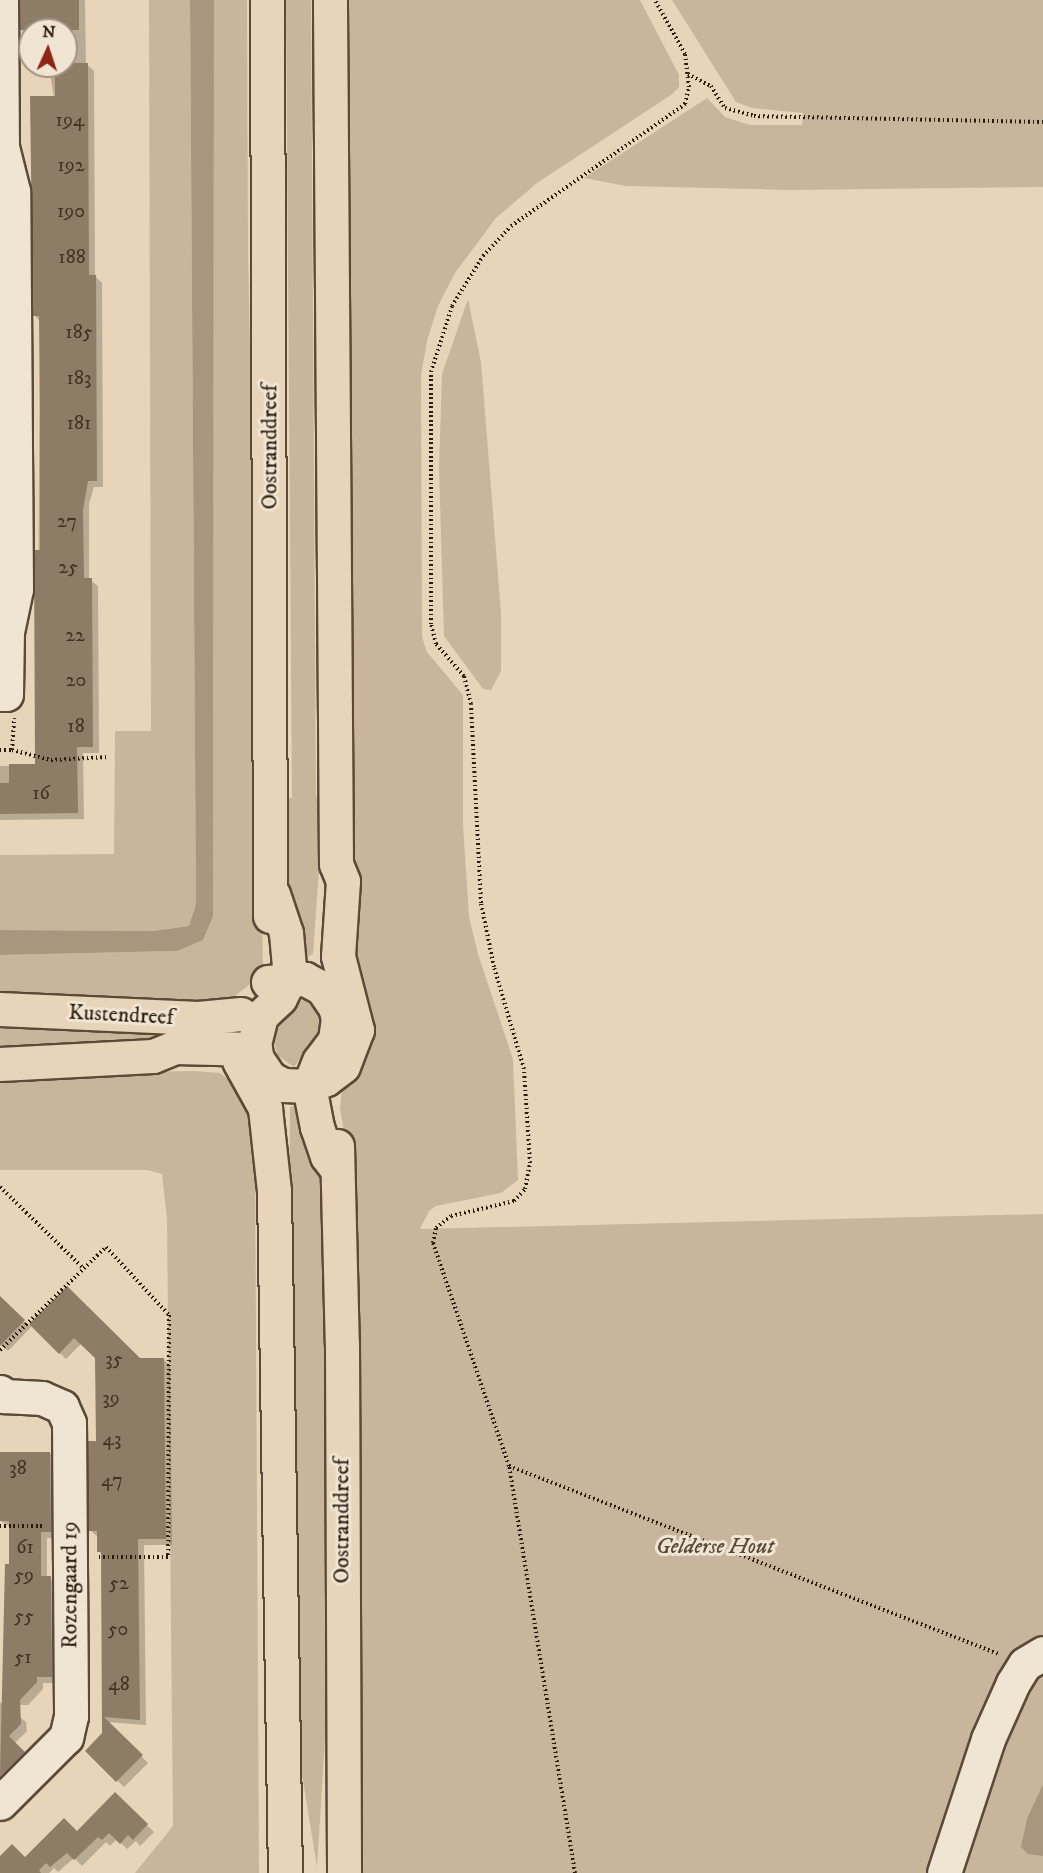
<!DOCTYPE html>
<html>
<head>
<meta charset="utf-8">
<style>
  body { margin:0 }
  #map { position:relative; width:1043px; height:1873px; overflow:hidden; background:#e8d5b9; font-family:"IM FELL DW Pica",serif }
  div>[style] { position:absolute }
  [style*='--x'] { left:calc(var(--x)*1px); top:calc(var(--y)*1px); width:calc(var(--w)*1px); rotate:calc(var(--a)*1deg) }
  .green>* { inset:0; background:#c8b59c }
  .water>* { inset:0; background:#a8967f }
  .shadow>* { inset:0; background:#0003 }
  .building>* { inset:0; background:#8d7c66 }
  .path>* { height:4px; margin-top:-2px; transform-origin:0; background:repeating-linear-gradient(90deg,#2b1b0d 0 1.5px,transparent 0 4.5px) }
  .roads { filter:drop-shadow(2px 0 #5a4a38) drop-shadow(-2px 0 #5a4a38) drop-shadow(0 2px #5a4a38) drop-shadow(0 -2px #5a4a38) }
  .minor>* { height:33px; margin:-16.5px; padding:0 16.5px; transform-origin:16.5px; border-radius:16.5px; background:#f0e4d2 }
  .major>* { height:33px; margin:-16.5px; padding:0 16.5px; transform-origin:16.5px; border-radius:16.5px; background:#e8d5b9 }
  span { translate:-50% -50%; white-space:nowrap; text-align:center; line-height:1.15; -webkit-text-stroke:6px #f0e4d2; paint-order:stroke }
  .number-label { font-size:20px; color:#443323 }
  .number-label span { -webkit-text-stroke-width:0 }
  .street-label { font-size:22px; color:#2b1b0d }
  .park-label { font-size:22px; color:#5a4938; font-style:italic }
  .north { position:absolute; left:18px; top:18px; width:60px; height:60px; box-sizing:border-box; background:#f0e4d2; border:2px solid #a19483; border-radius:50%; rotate:3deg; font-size:16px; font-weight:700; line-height:24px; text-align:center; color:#2b1b0d }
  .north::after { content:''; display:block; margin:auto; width:21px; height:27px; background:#8f2418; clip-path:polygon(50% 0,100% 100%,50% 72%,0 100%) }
</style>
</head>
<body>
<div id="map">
  <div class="green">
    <div style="clip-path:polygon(149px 0,190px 0,196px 902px,189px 926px,153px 931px,0 930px,0 855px,114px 854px,115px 731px,151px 731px)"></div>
    <div style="clip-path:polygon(214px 0,247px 0,248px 252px,263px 965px,250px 984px,225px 1004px,0 999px,0 955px,177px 951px,213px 916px)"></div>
    <div style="clip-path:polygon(286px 0,311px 0,316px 797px,323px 798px,323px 813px,313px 954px,302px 960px,297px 953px,286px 878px,286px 798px,292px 798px)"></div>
    <div style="clip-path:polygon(349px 0,640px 0,679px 75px,679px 87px,671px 95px,537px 183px,496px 218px,455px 273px,438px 306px,427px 341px,421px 375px,422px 637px,427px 652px,463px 695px,463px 824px,469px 917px,478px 954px,513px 1059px,518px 1180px,501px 1193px,436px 1206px,429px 1211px,420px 1229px,1043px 1214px,1043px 1873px,363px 1873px,354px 1185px,340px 1109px,352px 974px,354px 889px)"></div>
    <div style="clip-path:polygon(672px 0,1043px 0,1043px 187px,790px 190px,626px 186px,584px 178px,707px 98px,725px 117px,750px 125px,802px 125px,803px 113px,752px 108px,736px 102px)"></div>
    <div style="clip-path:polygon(468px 299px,481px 362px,501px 613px,501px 671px,491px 690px,483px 689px,444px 636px,439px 468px,442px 374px)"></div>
    <div style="clip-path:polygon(304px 998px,319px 1015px,319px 1032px,294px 1067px,278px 1056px,272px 1035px)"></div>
    <div style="clip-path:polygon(0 1018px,124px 1024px,217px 1040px,0 1048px)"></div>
    <div style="clip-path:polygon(195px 1071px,220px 1073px,234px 1084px,252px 1118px,255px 1149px,259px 1873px,135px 1873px,173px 1826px,167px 1220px,162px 1174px,147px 1170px,0 1170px,0 1074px)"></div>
    <div style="clip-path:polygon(302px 1103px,325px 1189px,329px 1675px,317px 1867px,299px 1756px,288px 1295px,290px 1107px)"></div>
  </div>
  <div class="water">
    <div style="clip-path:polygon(190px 0,214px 0,213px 916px,203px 940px,177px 951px,0 955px,0 930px,153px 931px,189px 926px,196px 903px)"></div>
    <div style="clip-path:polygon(1043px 1784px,1043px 1856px,1028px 1854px,1021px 1847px,1027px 1819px)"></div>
  </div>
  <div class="shadow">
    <div style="clip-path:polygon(20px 0,85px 0,86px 64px,94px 71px,95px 276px,102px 283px,103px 487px,94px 487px,89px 504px,89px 579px,98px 586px,99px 753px,83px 753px,84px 819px,0 820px,0 766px,37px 765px,40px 321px,34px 315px,54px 98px,49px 66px,66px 66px,66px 30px,30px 30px,30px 60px,24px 54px)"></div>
    <div style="clip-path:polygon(67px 1288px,140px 1360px,164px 1359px,170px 1366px,172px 1545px,144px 1545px,146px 1725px,108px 1722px,148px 1763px,124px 1787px,87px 1751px,104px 1734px,103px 1555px,98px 1551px,98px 1537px,90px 1530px,97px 1442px,97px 1358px,82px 1343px,66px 1359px,32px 1326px,8px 1351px,0 1344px,0 1298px,29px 1326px)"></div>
    <div style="clip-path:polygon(0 1453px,50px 1453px,56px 1460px,57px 1538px,47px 1538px,47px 1577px,57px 1584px,58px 1683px,43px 1683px,43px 1689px,28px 1705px,13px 1705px,10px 1527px,1px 1521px)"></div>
    <div style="clip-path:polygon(0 1702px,26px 1722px,27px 1731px,14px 1744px,30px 1760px,0 1791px)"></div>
    <div style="clip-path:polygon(115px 1794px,154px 1832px,140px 1846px,136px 1841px,127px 1849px,117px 1839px,110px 1846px,106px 1842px,82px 1866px,74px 1858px,58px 1872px,54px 1868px,49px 1873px,0 1873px,0 1858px,25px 1859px,77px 1833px)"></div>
  </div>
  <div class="building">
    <div style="clip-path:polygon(20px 0,79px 0,79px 30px,20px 30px)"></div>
    <div style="clip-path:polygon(66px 63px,88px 63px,89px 275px,96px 275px,97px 481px,88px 481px,83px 510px,84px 578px,92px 578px,93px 747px,77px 747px,78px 813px,0 814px,0 783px,9px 783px,9px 764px,35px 764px,34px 550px,40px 550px,40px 411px,39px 316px,33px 316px,30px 96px,55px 96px,55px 66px,66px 66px)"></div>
    <div style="clip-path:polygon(67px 1286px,140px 1358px,164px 1358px,166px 1539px,138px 1539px,140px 1720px,104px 1717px,143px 1755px,116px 1782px,85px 1751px,102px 1733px,101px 1552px,97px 1552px,97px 1531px,88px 1531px,88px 1441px,96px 1441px,95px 1358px,74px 1338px,59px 1354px,29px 1324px)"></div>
    <div style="clip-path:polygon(0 1296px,25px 1320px,0 1346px)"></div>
    <div style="clip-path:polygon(0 1452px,50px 1452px,51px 1532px,41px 1532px,41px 1576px,51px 1576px,52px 1677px,37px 1677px,37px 1682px,20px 1700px,21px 1724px,9px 1736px,25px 1752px,0 1776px,5px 1564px,9px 1564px,9px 1521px,0 1521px)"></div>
    <div style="clip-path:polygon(115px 1792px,148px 1824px,133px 1840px,128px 1835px,120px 1844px,109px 1833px,102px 1840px,98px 1837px,74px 1860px,67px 1853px,50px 1867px,46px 1863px,39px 1870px,41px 1873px,0 1873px,0 1856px,12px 1844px,25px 1857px,64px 1818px,77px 1831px)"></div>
  </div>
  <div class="path">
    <div style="--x:688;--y:74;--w:26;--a:28"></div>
    <div style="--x:711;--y:86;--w:26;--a:58"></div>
    <div style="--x:725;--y:108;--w:30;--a:15"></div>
    <div style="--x:754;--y:116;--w:289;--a:1.2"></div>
    <div style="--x:0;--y:750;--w:12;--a:0"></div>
    <div style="--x:12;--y:750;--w:32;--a:-86"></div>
    <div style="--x:12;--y:750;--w:40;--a:14.4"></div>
    <div style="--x:51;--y:760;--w:58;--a:-3"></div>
    <div style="--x:0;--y:1187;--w:116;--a:44.3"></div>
    <div style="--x:0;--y:1350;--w:148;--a:-44.2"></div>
    <div style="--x:106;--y:1247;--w:93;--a:47.2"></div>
    <div style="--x:169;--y:1315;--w:242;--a:90.2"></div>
    <div style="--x:168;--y:1557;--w:72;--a:180"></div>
    <div style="--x:509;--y:1466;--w:525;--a:20.99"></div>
    <div style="--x:0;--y:1526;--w:42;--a:0"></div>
    <div style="--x:575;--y:1873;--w:412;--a:-99.2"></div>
    <div style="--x:509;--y:1466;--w:236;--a:-108.8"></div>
    <div style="--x:433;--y:1243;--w:15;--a:-79"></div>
    <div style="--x:436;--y:1228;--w:19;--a:-39"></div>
    <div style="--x:451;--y:1216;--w:65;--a:-13.4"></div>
    <div style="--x:514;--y:1201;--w:16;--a:-47"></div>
    <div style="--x:525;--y:1189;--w:26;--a:-79"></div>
    <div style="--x:530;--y:1163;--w:94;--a:-93.7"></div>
    <div style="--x:524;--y:1069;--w:106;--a:-106.4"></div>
    <div style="--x:494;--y:967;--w:65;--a:-101.5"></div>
    <div style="--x:481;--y:903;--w:199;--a:-92.9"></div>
    <div style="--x:471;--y:704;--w:29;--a:-104"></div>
    <div style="--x:464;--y:676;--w:43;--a:-131.2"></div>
    <div style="--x:436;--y:644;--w:21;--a:-104"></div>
    <div style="--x:431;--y:624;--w:252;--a:-90"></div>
    <div style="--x:431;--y:372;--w:69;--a:-72.3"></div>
    <div style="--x:452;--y:306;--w:59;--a:-58.2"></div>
    <div style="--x:483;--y:256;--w:41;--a:-47"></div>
    <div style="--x:511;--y:226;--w:213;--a:-35"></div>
    <div style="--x:685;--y:104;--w:17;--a:-77"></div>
    <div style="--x:689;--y:87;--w:33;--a:-97"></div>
    <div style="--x:685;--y:54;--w:62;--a:-119.1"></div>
  </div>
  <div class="roads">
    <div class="minor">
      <div style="--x:0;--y:694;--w:6;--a:0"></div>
      <div style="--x:6;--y:694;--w:62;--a:-89.1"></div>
      <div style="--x:7;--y:632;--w:44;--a:-78.2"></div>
      <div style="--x:16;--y:589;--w:398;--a:-90.4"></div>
      <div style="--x:13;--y:191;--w:45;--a:-104"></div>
      <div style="--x:2;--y:147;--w:147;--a:-90.4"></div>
      <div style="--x:0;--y:1392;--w:6;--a:45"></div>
      <div style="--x:4;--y:1396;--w:38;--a:3"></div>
      <div style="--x:42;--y:1398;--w:22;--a:24"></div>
      <div style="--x:62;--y:1407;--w:17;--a:66"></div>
      <div style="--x:69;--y:1423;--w:293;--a:89.6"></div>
      <div style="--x:71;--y:1716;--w:22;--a:103"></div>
      <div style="--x:66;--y:1737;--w:93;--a:135"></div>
      <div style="--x:944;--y:1873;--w:141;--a:-71.8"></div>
      <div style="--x:988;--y:1739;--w:61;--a:-65.9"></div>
      <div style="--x:1013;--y:1683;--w:22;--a:-58"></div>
      <div style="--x:1025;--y:1664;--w:21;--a:-31"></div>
    </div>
    <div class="major">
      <div style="--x:267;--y:0;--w:916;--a:89.81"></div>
      <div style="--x:273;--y:894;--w:41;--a:71.6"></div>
      <div style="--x:286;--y:933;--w:45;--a:84.9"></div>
      <div style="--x:290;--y:978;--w:22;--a:117"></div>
      <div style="--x:280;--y:998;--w:26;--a:137"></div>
      <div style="--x:261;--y:1016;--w:29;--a:104"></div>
      <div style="--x:254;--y:1044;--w:15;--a:79"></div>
      <div style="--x:257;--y:1059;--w:23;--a:56"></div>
      <div style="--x:270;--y:1078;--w:15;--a:28"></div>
      <div style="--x:283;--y:1085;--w:26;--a:2"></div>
      <div style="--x:309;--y:1086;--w:18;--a:-22"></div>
      <div style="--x:326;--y:1079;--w:21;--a:-37"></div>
      <div style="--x:343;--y:1066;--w:39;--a:-69"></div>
      <div style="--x:357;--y:1030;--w:76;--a:-104.4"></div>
      <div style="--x:338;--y:956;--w:75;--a:-86.2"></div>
      <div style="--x:343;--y:881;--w:18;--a:-112"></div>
      <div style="--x:336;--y:864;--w:864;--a:-90.4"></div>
      <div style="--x:268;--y:982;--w:37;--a:-5"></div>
      <div style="--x:305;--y:979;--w:19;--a:28"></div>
      <div style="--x:322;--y:988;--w:23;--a:56"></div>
      <div style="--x:335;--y:1007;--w:11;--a:75"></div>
      <div style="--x:338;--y:1018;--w:22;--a:98"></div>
      <div style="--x:335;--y:1040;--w:26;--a:127"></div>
      <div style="--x:319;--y:1061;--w:27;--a:112"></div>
      <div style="--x:309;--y:1086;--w:42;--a:79"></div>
      <div style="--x:317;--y:1127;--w:31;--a:71"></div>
      <div style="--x:327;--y:1156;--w:15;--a:53"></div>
      <div style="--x:0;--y:1009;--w:198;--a:2.6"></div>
      <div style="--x:198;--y:1018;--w:43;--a:-5.3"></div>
      <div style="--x:239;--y:1061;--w:54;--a:61"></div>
      <div style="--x:265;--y:1108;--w:83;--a:83.8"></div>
      <div style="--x:274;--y:1191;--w:682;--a:89.08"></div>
      <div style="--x:0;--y:1064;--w:153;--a:-3"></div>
      <div style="--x:153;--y:1056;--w:24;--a:-22"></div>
      <div style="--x:175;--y:1047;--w:80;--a:1.4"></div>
      <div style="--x:337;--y:1146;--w:198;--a:88.6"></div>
      <div style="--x:342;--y:1344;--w:529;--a:89.78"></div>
    </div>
  </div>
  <div class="number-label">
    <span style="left:70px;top:120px">194</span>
    <span style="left:71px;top:165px">192</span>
    <span style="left:71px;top:211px">190</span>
    <span style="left:72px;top:257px">188</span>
    <span style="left:79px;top:332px">185</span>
    <span style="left:79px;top:378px">183</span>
    <span style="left:79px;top:423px">181</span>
    <span style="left:67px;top:521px">27</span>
    <span style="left:68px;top:567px">25</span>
    <span style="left:75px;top:635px">22</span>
    <span style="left:76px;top:680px">20</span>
    <span style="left:76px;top:726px">18</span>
    <span style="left:41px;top:793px">16</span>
    <span style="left:114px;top:1359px">35</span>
    <span style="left:111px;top:1398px">39</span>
    <span style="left:112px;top:1439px">43</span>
    <span style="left:18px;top:1468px">38</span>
    <span style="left:112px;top:1480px">47</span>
    <span style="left:25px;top:1547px">61</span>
    <span style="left:24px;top:1575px">59</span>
    <span style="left:119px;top:1583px">52</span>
    <span style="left:24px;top:1616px">55</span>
    <span style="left:118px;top:1629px">50</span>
    <span style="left:23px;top:1657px">51</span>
    <span style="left:119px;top:1684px">48</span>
  </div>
  <div class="street-label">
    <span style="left:270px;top:447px;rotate:-90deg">Oostranddreef</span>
    <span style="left:121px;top:1015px;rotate:3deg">Kustendreef</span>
    <span style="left:342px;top:1521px;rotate:-90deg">Oostranddreef</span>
    <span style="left:70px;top:1585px;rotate:-90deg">Rozengaard 19</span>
  </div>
  <div class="park-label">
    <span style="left:715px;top:1547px">Gelderse Hout</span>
  </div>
  <div class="north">N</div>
</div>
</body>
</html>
